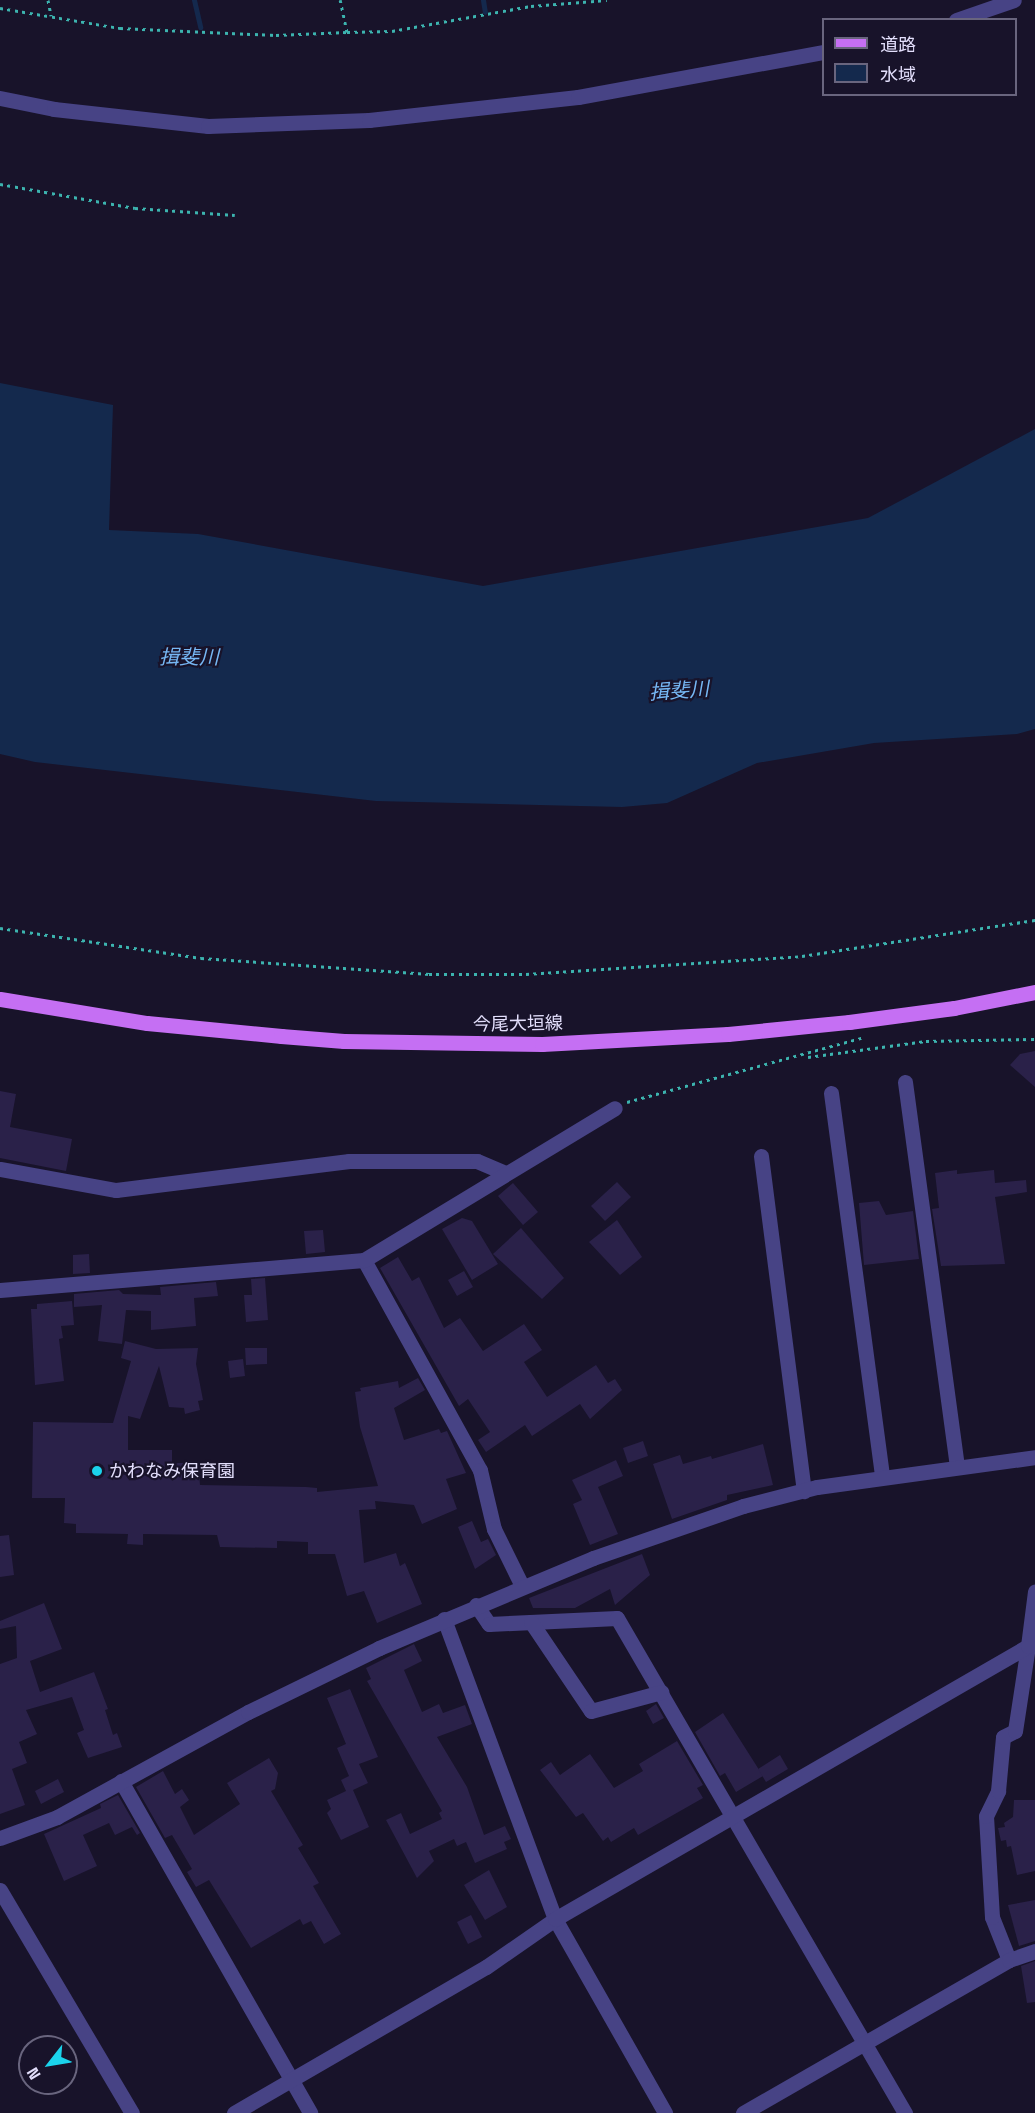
<!DOCTYPE html>
<html>
<head>
<meta charset="utf-8">
<style>
  body { margin:0 }
  #map { position:relative; width:1035px; height:2113px; overflow:hidden; background:#18132a; font-family:"Space Grotesk","Noto Sans JP",sans-serif }
  div>[style] { position:absolute }
  [style*='--x'] { left:calc(var(--x)*1px); top:calc(var(--y)*1px); width:calc(var(--w)*1px); rotate:calc(var(--a)*1deg) }
  .water>* { inset:0; background:#14294d }
  .stream>* { height:5px; margin:-2.5px; padding:0 2.5px; transform-origin:2.5px; border-radius:2.5px; background:#14294d }
  .building>* { inset:0; background:#2a2149 }
  .path>* { height:3px; margin-top:-1.5px; transform-origin:0; background:repeating-linear-gradient(90deg,#3cb4af 0 3px,transparent 0 7.5px) }
  .minor>* { height:15px; margin:-7.5px; padding:0 7.5px; transform-origin:7.5px; border-radius:7.5px; background:#474385 }
  .major>* { height:15px; margin:-7.5px; padding:0 7.5px; transform-origin:7.5px; border-radius:7.5px; background:#c56ff3 }
  .dots>* { width:16px; height:16px; translate:-50% -50%; box-sizing:border-box; border:3px solid #18132a; border-radius:50% }
  span { translate:-50% -50%; white-space:nowrap; text-align:center; line-height:1.15; -webkit-text-stroke:4.5px #18132a; paint-order:stroke }
  .street-label { font-size:18px; color:#e3dffc }
  .poi-label { font-size:18px; color:#e3dffc }
  .left { translate:0 -50%; text-align:left }
  .water-label { font-size:20px; color:#76b7f4; font-style:italic }
  .legend { position:absolute; left:822px; top:18px; width:195px; height:78px; box-sizing:border-box; background:#18132a; border:2px solid #69657e; margin:0; padding:8px 10px; list-style:none; font-size:18px; color:#e3dffc }
  .legend li { display:flex; align-items:center; gap:12px; height:30px }
  .legend b { width:30px; border:2px solid #69657e }
  .north { position:absolute; left:18px; top:2035px; width:60px; height:60px; box-sizing:border-box; background:#18132a; border:2px solid #69657e; border-radius:50%; rotate:239deg; font-size:16px; font-weight:700; line-height:24px; text-align:center; color:#e3dffc }
  .north::after { content:''; display:block; margin:auto; width:21px; height:27px; background:#1bd3ec; clip-path:polygon(50% 0,100% 100%,50% 72%,0 100%) }
</style>
</head>
<body>
<div id="map">
  <div class="water">
    <div style="clip-path:polygon(0 383px,113px 405px,109px 530px,198px 534px,483px 586px,868px 518px,1035px 429px,1035px 729px,1017px 734px,874px 743px,757px 763px,667px 803px,622px 807px,376px 801px,35px 762px,0 754px)"></div>
  </div>
  <div class="stream">
    <div style="--x:194;--y:0;--w:28;--a:77"></div>
    <div style="--x:483;--y:0;--w:12;--a:81"></div>
  </div>
  <div class="building">
    <div style="clip-path:polygon(1035px 1051px,1035px 1087px,1010px 1065px,1020px 1054px)"></div>
    <div style="clip-path:polygon(0 1091px,16px 1094px,10px 1127px,72px 1139px,66px 1171px,0 1158px)"></div>
    <div style="clip-path:polygon(957px 1170px,957px 1174px,994px 1170px,995px 1183px,1026px 1180px,1027px 1192px,995px 1197px,1005px 1264px,941px 1266px,932px 1209px,939px 1208px,935px 1173px)"></div>
    <div style="clip-path:polygon(617px 1182px,631px 1197px,605px 1221px,591px 1206px)"></div>
    <div style="clip-path:polygon(513px 1183px,538px 1212px,523px 1225px,498px 1196px)"></div>
    <div style="clip-path:polygon(879px 1201px,886px 1215px,913px 1211px,919px 1259px,864px 1265px,859px 1203px)"></div>
    <div style="clip-path:polygon(462px 1218px,472px 1221px,498px 1264px,472px 1280px,442px 1229px)"></div>
    <div style="clip-path:polygon(617px 1220px,642px 1257px,620px 1275px,589px 1242px)"></div>
    <div style="clip-path:polygon(521px 1228px,564px 1278px,542px 1299px,493px 1254px)"></div>
    <div style="clip-path:polygon(323px 1230px,325px 1252px,306px 1254px,304px 1231px)"></div>
    <div style="clip-path:polygon(89px 1254px,90px 1273px,73px 1274px,73px 1255px)"></div>
    <div style="clip-path:polygon(398px 1257px,412px 1281px,419px 1277px,444px 1328px,460px 1318px,483px 1351px,524px 1324px,542px 1350px,524px 1362px,547px 1397px,596px 1365px,608px 1383px,615px 1379px,622px 1390px,590px 1419px,580px 1404px,532px 1436px,525px 1425px,486px 1452px,478px 1440px,490px 1432px,468px 1399px,459px 1406px,380px 1268px)"></div>
    <div style="clip-path:polygon(464px 1271px,473px 1287px,457px 1296px,448px 1280px)"></div>
    <div style="clip-path:polygon(265px 1278px,268px 1320px,246px 1322px,244px 1295px,252px 1295px,251px 1279px)"></div>
    <div style="clip-path:polygon(216px 1282px,218px 1296px,194px 1298px,196px 1326px,151px 1330px,151px 1311px,126px 1310px,122px 1344px,98px 1341px,102px 1305px,74px 1307px,74px 1294px,119px 1290px,123px 1294px,161px 1295px,160px 1287px)"></div>
    <div style="clip-path:polygon(72px 1301px,74px 1325px,61px 1326px,63px 1338px,59px 1339px,64px 1381px,35px 1385px,31px 1309px,37px 1309px,37px 1304px)"></div>
    <div style="clip-path:polygon(125px 1341px,156px 1349px,198px 1348px,196px 1364px,203px 1400px,198px 1401px,200px 1410px,185px 1414px,184px 1408px,169px 1407px,159px 1366px,140px 1419px,128px 1416px,128px 1450px,172px 1450px,172px 1463px,198px 1463px,200px 1485px,306px 1487px,317px 1488px,317px 1492px,378px 1486px,360px 1427px,355px 1392px,361px 1391px,360px 1388px,398px 1381px,399px 1388px,418px 1378px,425px 1390px,394px 1408px,404px 1440px,439px 1429px,441px 1433px,447px 1431px,466px 1473px,446px 1479px,457px 1509px,422px 1524px,414px 1505px,375px 1501px,376px 1509px,359px 1510px,364px 1563px,396px 1553px,400px 1566px,405px 1563px,422px 1604px,377px 1623px,364px 1591px,347px 1596px,335px 1554px,308px 1554px,308px 1542px,277px 1541px,277px 1548px,220px 1547px,217px 1535px,143px 1534px,143px 1545px,127px 1544px,128px 1534px,76px 1533px,76px 1524px,64px 1523px,65px 1498px,32px 1498px,33px 1422px,113px 1423px,131px 1361px,121px 1358px)"></div>
    <div style="clip-path:polygon(245px 1348px,267px 1348px,267px 1364px,246px 1365px)"></div>
    <div style="clip-path:polygon(243px 1359px,245px 1376px,230px 1378px,228px 1361px)"></div>
    <div style="clip-path:polygon(643px 1441px,648px 1456px,628px 1463px,623px 1448px)"></div>
    <div style="clip-path:polygon(763px 1444px,773px 1485px,727px 1495px,727px 1500px,672px 1519px,653px 1464px,680px 1455px,683px 1464px,711px 1456px,712px 1459px)"></div>
    <div style="clip-path:polygon(616px 1460px,623px 1476px,598px 1487px,618px 1534px,590px 1545px,573px 1504px,582px 1500px,572px 1480px)"></div>
    <div style="clip-path:polygon(472px 1521px,481px 1542px,488px 1539px,496px 1555px,475px 1569px,458px 1527px)"></div>
    <div style="clip-path:polygon(9px 1535px,14px 1575px,0 1577px,0 1536px)"></div>
    <div style="clip-path:polygon(642px 1554px,650px 1575px,615px 1605px,610px 1589px,575px 1608px,533px 1608px,529px 1598px)"></div>
    <div style="clip-path:polygon(44px 1603px,62px 1649px,30px 1661px,40px 1692px,94px 1672px,108px 1709px,105px 1710px,113px 1735px,117px 1733px,122px 1747px,88px 1758px,77px 1733px,84px 1730px,72px 1697px,26px 1710px,37px 1734px,19px 1742px,27px 1763px,12px 1769px,25px 1805px,0 1814px,0 1664px,17px 1658px,16px 1626px,0 1629px,0 1621px)"></div>
    <div style="clip-path:polygon(414px 1644px,422px 1661px,404px 1670px,422px 1712px,439px 1704px,443px 1713px,465px 1705px,472px 1724px,437px 1737px,467px 1787px,484px 1835px,505px 1826px,511px 1839px,504px 1842px,507px 1849px,475px 1863px,466px 1842px,457px 1846px,454px 1839px,429px 1851px,434px 1861px,417px 1878px,386px 1820px,401px 1813px,410px 1834px,442px 1819px,439px 1813px,442px 1811px,367px 1681px,371px 1679px,366px 1668px)"></div>
    <div style="clip-path:polygon(350px 1689px,378px 1757px,359px 1764px,368px 1783px,353px 1790px,369px 1827px,341px 1840px,327px 1813px,331px 1809px,327px 1800px,346px 1791px,341px 1780px,349px 1776px,337px 1748px,346px 1744px,327px 1698px)"></div>
    <div style="clip-path:polygon(656px 1704px,664px 1718px,653px 1724px,646px 1711px)"></div>
    <div style="clip-path:polygon(723px 1713px,763px 1776px,736px 1792px,725px 1773px,720px 1776px,695px 1732px)"></div>
    <div style="clip-path:polygon(677px 1741px,703px 1785px,697px 1788px,703px 1798px,638px 1835px,634px 1828px,611px 1842px,608px 1837px,603px 1841px,583px 1813px,576px 1817px,540px 1770px,551px 1762px,560px 1775px,590px 1754px,614px 1788px,643px 1771px,639px 1764px)"></div>
    <div style="clip-path:polygon(780px 1755px,788px 1769px,766px 1782px,758px 1769px)"></div>
    <div style="clip-path:polygon(269px 1758px,278px 1773px,275px 1789px,271px 1791px,303px 1845px,298px 1848px,319px 1883px,313px 1886px,341px 1934px,324px 1944px,311px 1921px,303px 1925px,300px 1919px,251px 1948px,209px 1880px,196px 1887px,187px 1872px,192px 1869px,172px 1835px,165px 1838px,136px 1787px,163px 1771px,175px 1794px,182px 1789px,189px 1800px,180px 1807px,194px 1835px,240px 1804px,227px 1783px)"></div>
    <div style="clip-path:polygon(58px 1779px,64px 1792px,41px 1804px,35px 1791px)"></div>
    <div style="clip-path:polygon(118px 1795px,140px 1833px,137px 1835px,132px 1827px,115px 1835px,109px 1823px,83px 1835px,97px 1866px,64px 1881px,44px 1834px,101px 1808px,100px 1804px)"></div>
    <div style="clip-path:polygon(1014px 1800px,1035px 1800px,1035px 1871px,1017px 1875px,1011px 1846px,1007px 1847px,1006px 1840px,1001px 1841px,998px 1828px,1005px 1827px,1004px 1823px,1013px 1817px)"></div>
    <div style="clip-path:polygon(489px 1870px,507px 1907px,485px 1920px,464px 1885px)"></div>
    <div style="clip-path:polygon(1035px 1900px,1035px 1941px,1019px 1946px,1008px 1905px)"></div>
    <div style="clip-path:polygon(471px 1915px,482px 1937px,468px 1944px,457px 1922px)"></div>
    <div style="clip-path:polygon(1035px 1961px,1035px 2002px,1027px 2003px,1021px 1966px)"></div>
  </div>
  <div class="path">
    <div style="--x:48;--y:0;--w:16;--a:79"></div>
    <div style="--x:0;--y:8;--w:122;--a:9.5"></div>
    <div style="--x:120;--y:28;--w:156;--a:2.6"></div>
    <div style="--x:276;--y:35;--w:71;--a:-2.4"></div>
    <div style="--x:347;--y:32;--w:33;--a:-102"></div>
    <div style="--x:347;--y:32;--w:45;--a:-1.3"></div>
    <div style="--x:392;--y:31;--w:141;--a:-10.2"></div>
    <div style="--x:531;--y:6;--w:76;--a:-4.5"></div>
    <div style="--x:0;--y:184;--w:137;--a:10.1"></div>
    <div style="--x:135;--y:208;--w:100;--a:4"></div>
    <div style="--x:0;--y:928;--w:203;--a:8.5"></div>
    <div style="--x:201;--y:958;--w:229;--a:4"></div>
    <div style="--x:429;--y:974;--w:97;--a:0"></div>
    <div style="--x:526;--y:974;--w:277;--a:-3.7"></div>
    <div style="--x:802;--y:956;--w:236;--a:-8.8"></div>
    <div style="--x:808;--y:1057;--w:119;--a:-7.7"></div>
    <div style="--x:926;--y:1041;--w:109;--a:-1.1"></div>
    <div style="--x:627;--y:1102;--w:243;--a:-15.3"></div>
  </div>
  <div class="minor">
    <div style="--x:956;--y:20;--w:61;--a:-19"></div>
    <div style="--x:0;--y:98;--w:55;--a:11.5"></div>
    <div style="--x:54;--y:109;--w:155;--a:6.3"></div>
    <div style="--x:208;--y:126;--w:161;--a:-2.1"></div>
    <div style="--x:369;--y:120;--w:210;--a:-6.3"></div>
    <div style="--x:578;--y:97;--w:250;--a:-10.4"></div>
    <div style="--x:905;--y:1082;--w:388;--a:82.3"></div>
    <div style="--x:831;--y:1093;--w:386;--a:82.4"></div>
    <div style="--x:761;--y:1156;--w:338;--a:82.7"></div>
    <div style="--x:0;--y:1169;--w:118;--a:10.3"></div>
    <div style="--x:116;--y:1190;--w:235;--a:-7.1"></div>
    <div style="--x:349;--y:1161;--w:128;--a:0"></div>
    <div style="--x:477;--y:1161;--w:30;--a:23"></div>
    <div style="--x:364;--y:1260;--w:240;--a:61.1"></div>
    <div style="--x:480;--y:1470;--w:61;--a:76.7"></div>
    <div style="--x:494;--y:1529;--w:64;--a:63.8"></div>
    <div style="--x:0;--y:1290;--w:365;--a:-4.7"></div>
    <div style="--x:364;--y:1260;--w:293;--a:-31.2"></div>
    <div style="--x:476;--y:1605;--w:23;--a:56"></div>
    <div style="--x:489;--y:1624;--w:128;--a:-2.7"></div>
    <div style="--x:617;--y:1618;--w:573;--a:59.81"></div>
    <div style="--x:444;--y:1619;--w:320;--a:69.7"></div>
    <div style="--x:555;--y:1919;--w:223;--a:60.4"></div>
    <div style="--x:531;--y:1622;--w:107;--a:56"></div>
    <div style="--x:591;--y:1711;--w:73;--a:-15"></div>
    <div style="--x:121;--y:1781;--w:382;--a:60.3"></div>
    <div style="--x:0;--y:1838;--w:61;--a:-20.2"></div>
    <div style="--x:57;--y:1817;--w:218;--a:-28.8"></div>
    <div style="--x:248;--y:1712;--w:146;--a:-26"></div>
    <div style="--x:379;--y:1648;--w:232;--a:-22.8"></div>
    <div style="--x:593;--y:1558;--w:159;--a:-19.1"></div>
    <div style="--x:743;--y:1506;--w:76;--a:-14.4"></div>
    <div style="--x:817;--y:1487;--w:220;--a:-7.8"></div>
    <div style="--x:0;--y:1890;--w:259;--a:59.4"></div>
    <div style="--x:1009;--y:1960;--w:46;--a:-111.6"></div>
    <div style="--x:992;--y:1917;--w:101;--a:-93.4"></div>
    <div style="--x:986;--y:1816;--w:28;--a:-64"></div>
    <div style="--x:998;--y:1791;--w:54;--a:-84.7"></div>
    <div style="--x:1003;--y:1737;--w:13;--a:-27"></div>
    <div style="--x:1015;--y:1731;--w:86;--a:-81.3"></div>
    <div style="--x:1028;--y:1646;--w:7;--a:0"></div>
    <div style="--x:234;--y:2113;--w:291;--a:-30.1"></div>
    <div style="--x:486;--y:1967;--w:84;--a:-34.8"></div>
    <div style="--x:555;--y:1919;--w:546;--a:-29.99"></div>
    <div style="--x:1028;--y:1646;--w:55;--a:-82.7"></div>
    <div style="--x:743;--y:2113;--w:307;--a:-29.9"></div>
    <div style="--x:1009;--y:1960;--w:28;--a:-19"></div>
  </div>
  <div class="major">
    <div style="--x:0;--y:999;--w:149;--a:9.3"></div>
    <div style="--x:147;--y:1023;--w:135;--a:5.5"></div>
    <div style="--x:281;--y:1036;--w:63;--a:4.5"></div>
    <div style="--x:344;--y:1041;--w:198;--a:0.9"></div>
    <div style="--x:542;--y:1044;--w:186;--a:-3.1"></div>
    <div style="--x:728;--y:1034;--w:122;--a:-5.7"></div>
    <div style="--x:849;--y:1022;--w:106;--a:-7.6"></div>
    <div style="--x:954;--y:1008;--w:83;--a:-11.2"></div>
  </div>
  <div class="dots">
    <div style="left:97px;top:1471px;background:#1bd3ec"></div>
  </div>
  <div class="street-label">
    <span style="left:518px;top:1024px;rotate:-1deg">今尾大垣線</span>
  </div>
  <div class="poi-label">
    <span class="left" style="left:109px;top:1471px">かわなみ保育園</span>
  </div>
  <div class="water-label">
    <span style="left:189px;top:657px">揖斐川</span>
    <span style="left:679px;top:691px;rotate:-4deg">揖斐川</span>
  </div>
  <ul class="legend">
  <li><b style="height:8px;background:#c56ff3"></b>道路</li>
  <li><b style="height:16px;background:#14294d"></b>水域</li>
  </ul>
  <div class="north">N</div>
</div>
</body>
</html>
